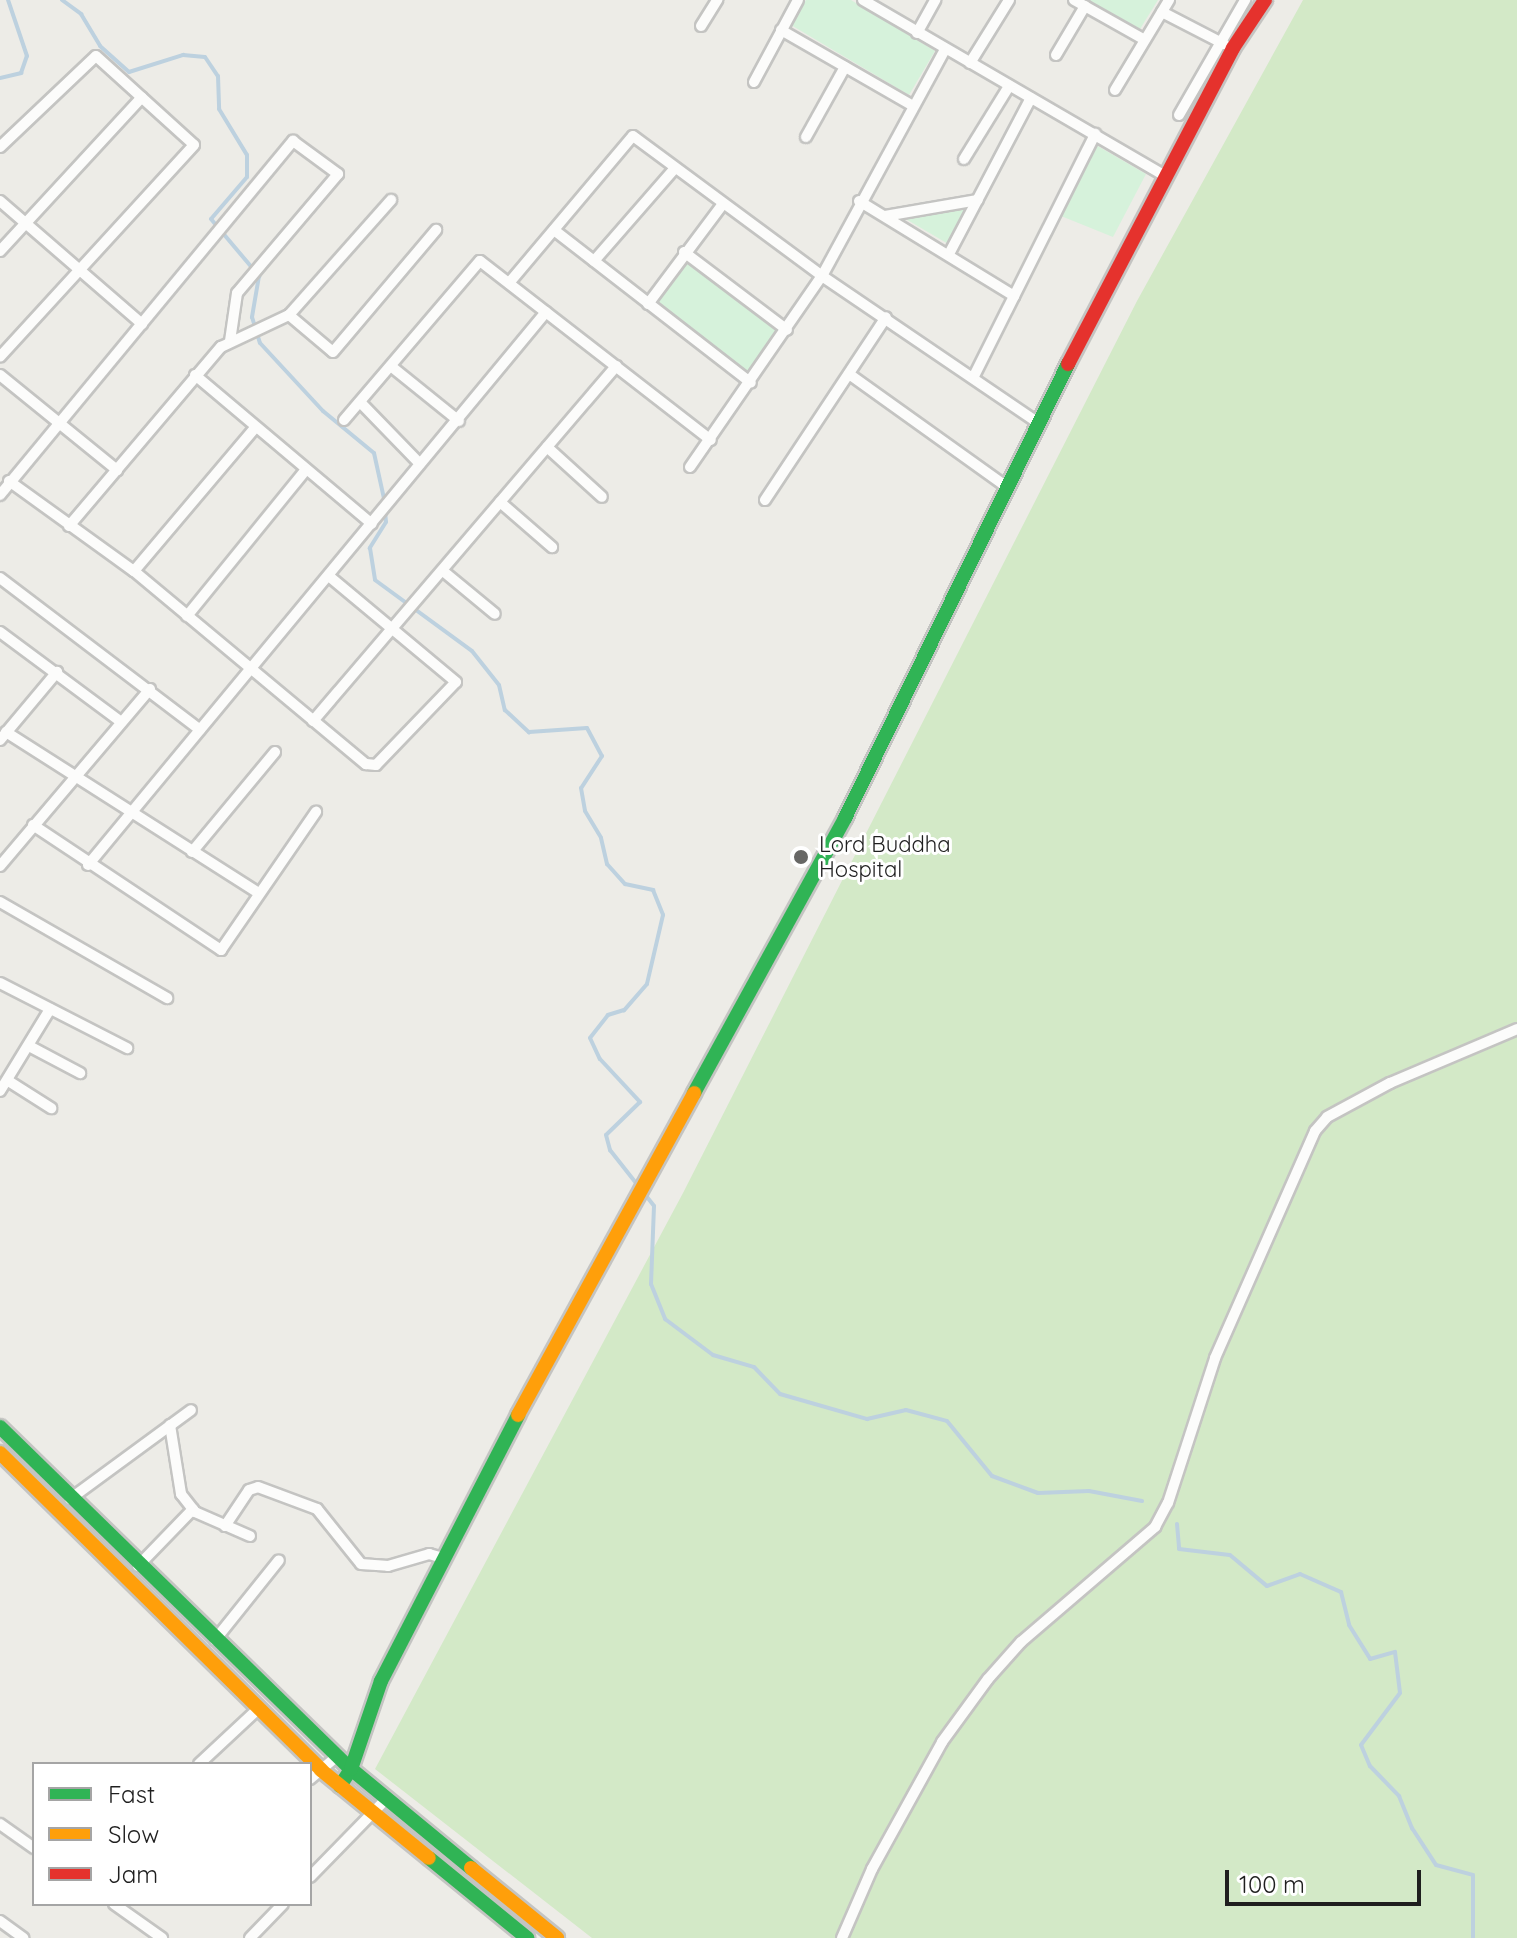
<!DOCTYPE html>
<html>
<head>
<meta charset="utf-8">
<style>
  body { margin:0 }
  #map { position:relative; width:1517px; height:1938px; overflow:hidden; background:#edece7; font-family:Quicksand,sans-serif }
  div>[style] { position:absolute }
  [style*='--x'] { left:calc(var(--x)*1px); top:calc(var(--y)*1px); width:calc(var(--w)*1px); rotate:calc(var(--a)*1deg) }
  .grass>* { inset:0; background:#d3e9c7 }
  .park>* { inset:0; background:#d6f2db }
  .stream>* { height:4px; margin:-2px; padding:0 2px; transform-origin:2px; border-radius:2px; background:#bdd1df }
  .roads { filter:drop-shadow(2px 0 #c4c4c2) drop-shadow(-2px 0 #c4c4c2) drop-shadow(0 2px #c4c4c2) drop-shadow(0 -2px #c4c4c2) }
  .street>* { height:10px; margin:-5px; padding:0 5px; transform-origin:5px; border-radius:5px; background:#fcfcfb }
  .fast>* { height:14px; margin:-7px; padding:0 7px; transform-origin:7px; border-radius:7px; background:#30b455 }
  .slow>* { height:14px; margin:-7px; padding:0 7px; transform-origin:7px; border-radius:7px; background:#ff9f0a }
  .jam>* { height:14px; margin:-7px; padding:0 7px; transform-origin:7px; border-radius:7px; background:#e5322d }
  .dots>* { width:22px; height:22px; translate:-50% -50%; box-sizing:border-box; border:4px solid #fff; border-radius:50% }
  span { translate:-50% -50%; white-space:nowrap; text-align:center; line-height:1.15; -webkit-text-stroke:6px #fff; paint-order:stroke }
  .poi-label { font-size:22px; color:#1f1f1f }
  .left { translate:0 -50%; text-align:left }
  .legend { position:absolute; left:32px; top:1762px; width:280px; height:144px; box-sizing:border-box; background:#fff; border:2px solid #a5a5a5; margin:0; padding:10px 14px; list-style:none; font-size:24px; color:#1f1f1f }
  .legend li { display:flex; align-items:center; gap:16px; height:40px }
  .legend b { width:40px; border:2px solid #a5a5a5 }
  .scale { position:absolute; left:1225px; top:1870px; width:196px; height:36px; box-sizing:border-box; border:4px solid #1f1f1f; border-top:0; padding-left:10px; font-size:24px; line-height:28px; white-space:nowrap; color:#1f1f1f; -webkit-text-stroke:6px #fff; paint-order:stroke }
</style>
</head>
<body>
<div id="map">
  <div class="grass">
    <div style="clip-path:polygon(1303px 0,1517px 0,1517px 1938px,592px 1938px,375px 1769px,683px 1193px,1137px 301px)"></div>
  </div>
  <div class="park">
    <div style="clip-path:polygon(806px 0,851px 0,935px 51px,909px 95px,791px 25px)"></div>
    <div style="clip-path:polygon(1087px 0,1158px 0,1140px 29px)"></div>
    <div style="clip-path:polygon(1096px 145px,1146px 174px,1113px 237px,1061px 216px)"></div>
    <div style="clip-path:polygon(970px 206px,950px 245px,899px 215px)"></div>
    <div style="clip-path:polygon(688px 260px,777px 329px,750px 374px,657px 302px)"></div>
  </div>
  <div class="stream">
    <div style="--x:62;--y:0;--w:24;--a:36"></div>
    <div style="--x:81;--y:14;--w:37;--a:59"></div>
    <div style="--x:100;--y:46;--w:39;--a:42"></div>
    <div style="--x:129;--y:72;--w:57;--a:-17.5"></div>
    <div style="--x:183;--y:55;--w:22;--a:5"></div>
    <div style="--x:205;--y:57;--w:23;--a:56"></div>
    <div style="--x:218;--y:76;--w:33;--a:88"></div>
    <div style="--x:219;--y:109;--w:54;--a:58.7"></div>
    <div style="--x:247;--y:155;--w:22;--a:90"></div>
    <div style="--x:247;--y:177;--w:55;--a:130.6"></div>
    <div style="--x:211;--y:219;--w:75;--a:49.9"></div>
    <div style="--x:259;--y:276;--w:42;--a:99.7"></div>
    <div style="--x:252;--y:317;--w:27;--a:73"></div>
    <div style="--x:260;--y:343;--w:93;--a:47.2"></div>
    <div style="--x:323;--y:411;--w:66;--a:39.5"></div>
    <div style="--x:374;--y:453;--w:51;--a:77.6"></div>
    <div style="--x:0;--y:78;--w:22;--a:-13"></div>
    <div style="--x:21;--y:73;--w:18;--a:-71"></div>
    <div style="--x:27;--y:56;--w:59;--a:-108.7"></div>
    <div style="--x:385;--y:511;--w:11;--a:85"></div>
    <div style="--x:386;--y:522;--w:31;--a:122"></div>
    <div style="--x:370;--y:548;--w:32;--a:81"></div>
    <div style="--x:375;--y:580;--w:120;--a:36.2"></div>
    <div style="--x:472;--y:651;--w:43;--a:51.5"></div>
    <div style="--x:499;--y:685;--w:26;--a:77"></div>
    <div style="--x:505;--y:710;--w:33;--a:43"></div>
    <div style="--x:529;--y:732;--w:58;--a:-3.9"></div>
    <div style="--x:587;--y:728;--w:32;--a:62"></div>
    <div style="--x:602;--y:756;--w:38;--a:123"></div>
    <div style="--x:581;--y:788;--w:23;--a:80"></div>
    <div style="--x:585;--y:811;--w:31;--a:59"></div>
    <div style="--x:601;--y:838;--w:27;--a:77"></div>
    <div style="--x:607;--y:864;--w:27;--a:48"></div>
    <div style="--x:625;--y:884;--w:29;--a:12"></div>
    <div style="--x:653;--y:890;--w:27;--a:68"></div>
    <div style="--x:663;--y:915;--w:71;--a:103.1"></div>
    <div style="--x:647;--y:984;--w:35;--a:131"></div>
    <div style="--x:624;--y:1010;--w:17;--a:163"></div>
    <div style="--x:608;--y:1015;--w:29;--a:128"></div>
    <div style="--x:590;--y:1038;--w:23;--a:65"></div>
    <div style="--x:600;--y:1059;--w:59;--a:47.1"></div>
    <div style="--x:640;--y:1102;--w:47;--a:135.9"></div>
    <div style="--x:606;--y:1135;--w:16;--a:75"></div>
    <div style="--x:610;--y:1150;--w:71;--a:51.8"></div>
    <div style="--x:654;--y:1206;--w:78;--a:92.2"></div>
    <div style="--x:651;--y:1284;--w:38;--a:68"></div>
    <div style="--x:665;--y:1319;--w:60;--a:36.9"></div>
    <div style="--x:713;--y:1355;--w:43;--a:16.3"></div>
    <div style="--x:754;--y:1367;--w:37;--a:46"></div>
    <div style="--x:780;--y:1394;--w:91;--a:16"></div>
    <div style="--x:867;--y:1419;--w:40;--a:-13"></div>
    <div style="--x:906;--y:1410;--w:42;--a:15"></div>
    <div style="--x:947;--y:1421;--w:71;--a:50.7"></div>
    <div style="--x:992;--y:1476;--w:49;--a:20.3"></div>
    <div style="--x:1038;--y:1493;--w:51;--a:-2.2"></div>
    <div style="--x:1089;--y:1491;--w:54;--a:10.7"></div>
    <div style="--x:1177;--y:1524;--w:25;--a:85"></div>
    <div style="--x:1179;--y:1549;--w:51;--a:6.7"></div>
    <div style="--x:1230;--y:1555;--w:48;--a:40"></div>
    <div style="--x:1267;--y:1586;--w:35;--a:-20"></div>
    <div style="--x:1300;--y:1574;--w:45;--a:23.7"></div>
    <div style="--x:1341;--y:1592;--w:34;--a:76"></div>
    <div style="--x:1349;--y:1625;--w:40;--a:58"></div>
    <div style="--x:1370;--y:1659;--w:26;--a:-16"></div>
    <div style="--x:1395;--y:1652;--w:41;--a:83"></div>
    <div style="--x:1400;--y:1693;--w:65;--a:126.9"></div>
    <div style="--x:1361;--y:1745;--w:23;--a:67"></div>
    <div style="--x:1370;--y:1766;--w:42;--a:46"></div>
    <div style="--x:1399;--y:1796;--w:35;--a:68"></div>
    <div style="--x:1412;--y:1828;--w:44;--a:57"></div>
    <div style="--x:1436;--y:1865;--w:38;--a:15"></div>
    <div style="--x:1473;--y:1875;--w:63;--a:90"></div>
  </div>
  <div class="roads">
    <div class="street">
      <div style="--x:863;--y:0;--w:350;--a:30.2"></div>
      <div style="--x:1074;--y:0;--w:81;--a:29.4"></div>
      <div style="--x:1162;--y:12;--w:70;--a:27.3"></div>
      <div style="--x:701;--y:26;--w:31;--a:-58"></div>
      <div style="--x:781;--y:30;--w:152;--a:29.9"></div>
      <div style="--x:917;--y:33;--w:38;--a:-61"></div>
      <div style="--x:1056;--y:55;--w:57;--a:-59.4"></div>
      <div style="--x:970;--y:63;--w:74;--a:-58.2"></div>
      <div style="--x:754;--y:82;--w:93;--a:-61.8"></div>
      <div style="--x:1115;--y:90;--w:105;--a:-59"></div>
      <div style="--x:1179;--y:115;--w:133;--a:-60.1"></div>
      <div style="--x:806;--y:137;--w:80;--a:-60.9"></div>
      <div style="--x:0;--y:147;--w:132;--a:-43.5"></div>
      <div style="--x:96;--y:56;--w:132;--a:42.2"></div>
      <div style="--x:194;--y:145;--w:287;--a:132.5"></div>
      <div style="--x:964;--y:159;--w:86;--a:-58.3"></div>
      <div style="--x:0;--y:201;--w:188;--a:40.9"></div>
      <div style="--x:859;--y:201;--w:182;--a:31.5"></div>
      <div style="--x:885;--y:216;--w:94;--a:-9.8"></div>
      <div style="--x:554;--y:230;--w:249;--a:37.8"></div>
      <div style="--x:0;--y:251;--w:209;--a:-47.3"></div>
      <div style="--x:684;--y:252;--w:129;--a:37.1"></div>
      <div style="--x:949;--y:254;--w:176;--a:-62.3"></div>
      <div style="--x:594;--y:261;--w:123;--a:-48.9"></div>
      <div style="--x:509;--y:283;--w:192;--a:-49.9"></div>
      <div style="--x:633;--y:136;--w:235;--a:36.5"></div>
      <div style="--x:822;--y:276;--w:261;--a:34.2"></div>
      <div style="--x:648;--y:304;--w:124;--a:-53.2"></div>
      <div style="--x:289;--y:315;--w:154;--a:-48.4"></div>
      <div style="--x:392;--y:367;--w:86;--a:38.9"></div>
      <div style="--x:849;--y:374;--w:194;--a:35.6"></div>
      <div style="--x:0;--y:375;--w:151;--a:39.1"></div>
      <div style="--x:195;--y:375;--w:231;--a:40.1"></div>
      <div style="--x:974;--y:376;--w:271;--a:-63.4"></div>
      <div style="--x:360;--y:402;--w:86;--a:45.9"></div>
      <div style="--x:344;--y:420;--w:209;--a:-49.5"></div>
      <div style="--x:480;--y:261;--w:292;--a:37.8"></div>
      <div style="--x:547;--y:447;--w:74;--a:42.3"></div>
      <div style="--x:690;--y:467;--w:232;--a:-55.4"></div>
      <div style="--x:822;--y:276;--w:258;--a:-61.5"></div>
      <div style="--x:9;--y:481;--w:154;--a:35.8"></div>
      <div style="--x:134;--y:571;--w:302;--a:39.8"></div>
      <div style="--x:366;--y:764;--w:10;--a:6"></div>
      <div style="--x:376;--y:765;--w:115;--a:-46.1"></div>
      <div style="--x:456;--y:682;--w:165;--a:-140.2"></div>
      <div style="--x:0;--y:495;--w:460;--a:-50.4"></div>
      <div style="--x:293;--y:141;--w:56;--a:36.3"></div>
      <div style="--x:338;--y:174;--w:156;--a:130.3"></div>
      <div style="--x:237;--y:293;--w:49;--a:98.3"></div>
      <div style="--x:765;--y:500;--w:219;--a:-56.5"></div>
      <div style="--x:500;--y:502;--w:69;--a:40.9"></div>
      <div style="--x:69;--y:526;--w:235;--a:-49.7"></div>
      <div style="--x:221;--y:347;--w:75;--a:-25.2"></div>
      <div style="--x:289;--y:315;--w:57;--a:40.1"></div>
      <div style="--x:333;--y:352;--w:160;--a:-49.8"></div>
      <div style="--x:134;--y:571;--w:186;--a:-49.8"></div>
      <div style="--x:443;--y:571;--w:67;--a:39.6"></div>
      <div style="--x:0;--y:578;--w:251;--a:37.2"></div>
      <div style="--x:187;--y:616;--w:187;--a:-50.9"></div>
      <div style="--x:0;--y:632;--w:151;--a:36.6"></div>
      <div style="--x:313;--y:721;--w:467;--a:-49.5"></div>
      <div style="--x:6;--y:732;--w:300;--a:32.5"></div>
      <div style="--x:0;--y:740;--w:89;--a:-50"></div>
      <div style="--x:33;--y:825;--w:226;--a:33.6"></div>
      <div style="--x:221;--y:950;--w:168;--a:-55.5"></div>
      <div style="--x:192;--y:852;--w:130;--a:-50.3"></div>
      <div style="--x:88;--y:865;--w:718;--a:-50.37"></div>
      <div style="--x:0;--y:866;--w:232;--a:-49.7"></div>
      <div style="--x:0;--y:902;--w:193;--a:29.9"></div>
      <div style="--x:0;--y:983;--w:143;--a:27.1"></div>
      <div style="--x:29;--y:1046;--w:58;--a:27.9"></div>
      <div style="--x:10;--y:1082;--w:49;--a:32.4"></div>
      <div style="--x:0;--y:1091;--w:96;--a:-58.6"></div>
      <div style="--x:170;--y:1425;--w:70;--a:80.9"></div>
      <div style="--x:181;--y:1494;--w:23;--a:52"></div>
      <div style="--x:195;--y:1512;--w:60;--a:23.6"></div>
      <div style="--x:70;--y:1499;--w:150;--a:-36.3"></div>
      <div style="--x:225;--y:1526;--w:43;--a:-56.3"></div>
      <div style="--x:249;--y:1490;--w:9;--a:-18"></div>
      <div style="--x:258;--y:1487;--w:63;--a:20.4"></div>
      <div style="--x:317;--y:1509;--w:70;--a:51.3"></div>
      <div style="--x:361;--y:1564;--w:27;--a:4"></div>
      <div style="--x:388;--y:1566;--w:43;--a:-16.3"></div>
      <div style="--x:429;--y:1554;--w:15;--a:16"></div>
      <div style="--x:138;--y:1566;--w:79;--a:-46"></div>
      <div style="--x:215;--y:1640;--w:102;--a:-51.3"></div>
      <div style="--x:199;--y:1764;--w:81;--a:-43"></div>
      <div style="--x:310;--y:1779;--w:35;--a:-40"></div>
      <div style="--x:0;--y:1824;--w:42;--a:35.2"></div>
      <div style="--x:310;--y:1877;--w:109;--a:-45.7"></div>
      <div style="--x:114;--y:1904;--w:59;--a:35.3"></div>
      <div style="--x:0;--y:1921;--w:29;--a:36"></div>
      <div style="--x:250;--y:1938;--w:47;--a:-45.9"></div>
      <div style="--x:842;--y:1938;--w:75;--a:-66.5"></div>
      <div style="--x:872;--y:1869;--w:145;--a:-61.1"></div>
      <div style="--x:942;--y:1742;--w:78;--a:-53.9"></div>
      <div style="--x:988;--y:1679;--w:50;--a:-48.3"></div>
      <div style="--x:1021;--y:1642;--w:177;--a:-40.6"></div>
      <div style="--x:1155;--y:1527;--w:27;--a:-62"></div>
      <div style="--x:1168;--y:1503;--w:152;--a:-72"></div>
      <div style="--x:1215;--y:1358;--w:248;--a:-66.2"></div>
      <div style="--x:1315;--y:1131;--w:18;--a:-49"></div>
      <div style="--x:1327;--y:1117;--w:72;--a:-28.4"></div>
      <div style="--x:1390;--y:1083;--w:138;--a:-23"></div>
    </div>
    <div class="fast">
      <div style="--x:694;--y:1093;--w:314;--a:-61.2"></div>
      <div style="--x:845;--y:818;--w:506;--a:-63.84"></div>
      <div style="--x:0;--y:1427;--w:490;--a:44.3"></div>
      <div style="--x:351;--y:1769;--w:156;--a:39.5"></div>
      <div style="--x:340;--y:1786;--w:20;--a:-57"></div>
      <div style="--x:351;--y:1769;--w:93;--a:-71.2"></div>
      <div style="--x:381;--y:1681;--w:299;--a:-62.7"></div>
      <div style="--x:429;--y:1858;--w:127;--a:39.2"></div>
    </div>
    <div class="slow">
      <div style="--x:518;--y:1415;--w:367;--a:-61.3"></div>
      <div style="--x:0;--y:1453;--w:451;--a:44.6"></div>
      <div style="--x:321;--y:1770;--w:139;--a:39.2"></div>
      <div style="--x:471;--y:1868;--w:111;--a:39.1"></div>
    </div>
    <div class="jam">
      <div style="--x:1068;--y:364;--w:356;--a:-62.4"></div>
      <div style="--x:1233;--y:48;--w:58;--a:-56.3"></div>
    </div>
  </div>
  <div class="dots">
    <div style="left:801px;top:857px;background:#676765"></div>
  </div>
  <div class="poi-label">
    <span class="left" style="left:819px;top:857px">Lord Buddha<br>Hospital</span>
  </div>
  <ul class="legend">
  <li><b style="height:10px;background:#30b455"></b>Fast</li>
  <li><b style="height:10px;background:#ff9f0a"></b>Slow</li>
  <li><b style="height:10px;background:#e5322d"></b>Jam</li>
  </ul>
  <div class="scale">100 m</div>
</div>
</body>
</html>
